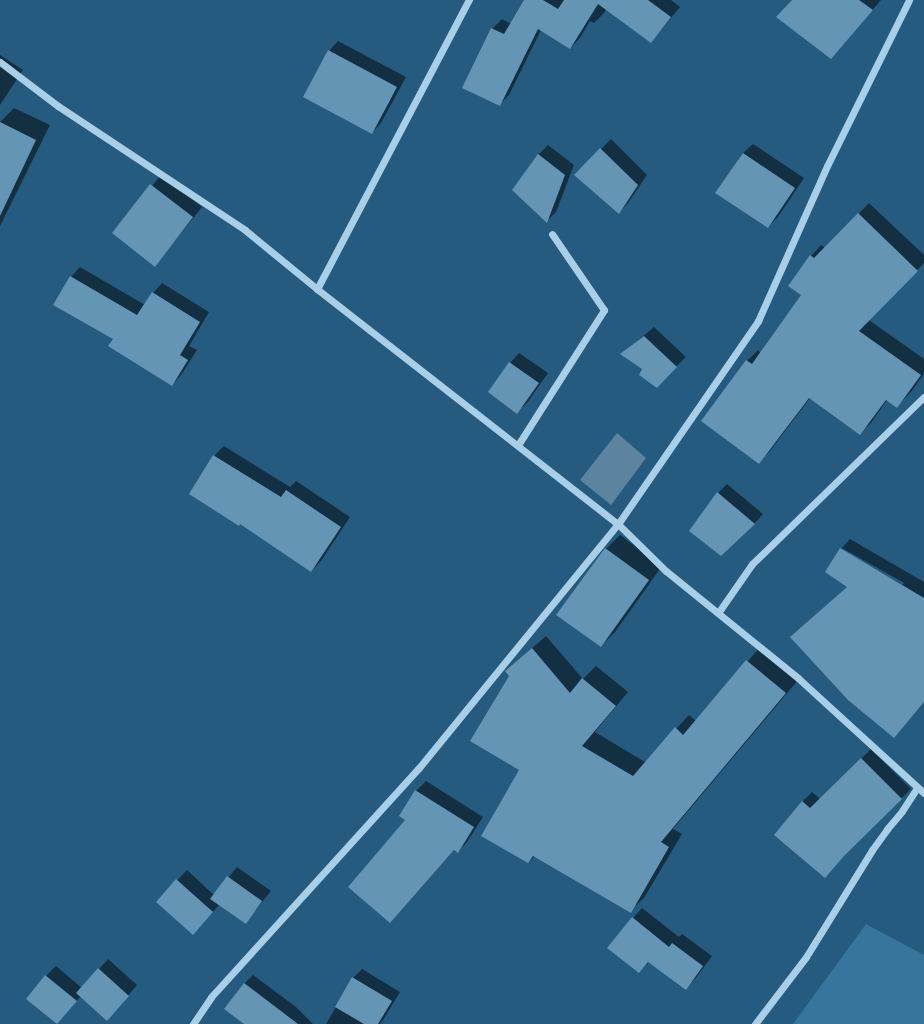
<!DOCTYPE html>
<html>
<head>
<meta charset="utf-8">
<style>
  body { margin:0 }
  #map { position:relative; width:924px; height:1024px; overflow:hidden; background:#245b7f; font-family:"Source Sans 3",sans-serif }
  div>[style] { position:absolute }
  [style*='--x'] { left:calc(var(--x)*1px); top:calc(var(--y)*1px); width:calc(var(--w)*1px); rotate:calc(var(--a)*1deg) }
  .green>* { inset:0; background:#37759d }
  .water>* { inset:0; background:#5d849e }
  .shadow>* { inset:0; background:#0007 }
  .building>* { inset:0; background:#6595b4 }
  .minor>* { height:7px; margin:-3.5px; padding:0 3.5px; transform-origin:3.5px; border-radius:3.5px; background:#a9cfe6 }
  span { translate:-50% -50%; white-space:nowrap; text-align:center; line-height:1.15; -webkit-text-stroke:3.5px #245b7f; paint-order:stroke }
</style>
</head>
<body>
<div id="map">
  <div class="green">
    <div style="clip-path:polygon(866px 924px,924px 955px,924px 1024px,793px 1024px)"></div>
  </div>
  <div class="water">
    <div style="clip-path:polygon(617px 433px,646px 458px,611px 505px,580px 480px)"></div>
  </div>
  <div class="shadow">
    <div style="clip-path:polygon(525px 0,612px 0,604px 13px,594px 23px,590px 21px,580px 38px,570px 48px,541px 30px,509px 95px,499px 105px,492px 29px,502px 19px,511px 24px)"></div>
    <div style="clip-path:polygon(632px 0,671px 0,680px 7px,651px 42px)"></div>
    <div style="clip-path:polygon(793px 0,881px 0,831px 58px)"></div>
    <div style="clip-path:polygon(338px 41px,406px 77px,381px 123px,372px 133px,329px 51px)"></div>
    <div style="clip-path:polygon(0 55px,23px 70px,0 105px)"></div>
    <div style="clip-path:polygon(14px 108px,50px 125px,0 226px,0 122px)"></div>
    <div style="clip-path:polygon(611px 139px,647px 175px,628px 203px,619px 213px,575px 175px)"></div>
    <div style="clip-path:polygon(753px 144px,804px 178px,778px 217px,768px 227px,717px 193px,743px 153px)"></div>
    <div style="clip-path:polygon(548px 145px,574px 165px,556px 212px,547px 221px,538px 155px)"></div>
    <div style="clip-path:polygon(161px 175px,202px 207px,155px 265px,113px 233px)"></div>
    <div style="clip-path:polygon(869px 203px,924px 255px,924px 263px,869px 320px,924px 359px,924px 374px,911px 392px,900px 403px,887px 400px,871px 423px,860px 433px,810px 398px,770px 451px,759px 462px,747px 361px,758px 350px,761px 353px,803px 295px,811px 256px,821px 245px,825px 248px)"></div>
    <div style="clip-path:polygon(80px 267px,145px 305px,153px 293px,162px 283px,209px 312px,189px 346px,197px 350px,181px 375px,172px 385px,114px 338px,71px 277px)"></div>
    <div style="clip-path:polygon(654px 327px,686px 357px,656px 386px,643px 369px,622px 354px)"></div>
    <div style="clip-path:polygon(519px 353px,548px 373px,527px 403px,517px 412px,489px 392px,510px 363px)"></div>
    <div style="clip-path:polygon(224px 446px,290px 487px,296px 481px,350px 517px,321px 561px,311px 571px,214px 456px)"></div>
    <div style="clip-path:polygon(727px 484px,763px 514px,754px 524px,718px 493px)"></div>
    <div style="clip-path:polygon(620px 535px,662px 566px,615px 632px,601px 646px,606px 549px)"></div>
    <div style="clip-path:polygon(evenodd,850px 539px,924px 582px,924px 702px,894px 736px,848px 586px,841px 549px,850px 539px,842px 548px,904px 583px,903px 585px,842px 550px,842px 548px)"></div>
    <div style="clip-path:polygon(546px 636px,583px 679px,596px 666px,628px 692px,595px 732px,645px 762px,689px 715px,696px 721px,760px 647px,799px 679px,673px 829px,682px 834px,644px 898px,630px 911px,535px 856px,528px 862px,510px 676px,506px 671px)"></div>
    <div style="clip-path:polygon(871px 749px,911px 789px,852px 846px,825px 877px,802px 802px,812px 792px,820px 799px)"></div>
    <div style="clip-path:polygon(426px 781px,483px 817px,467px 842px,458px 852px,454px 850px,390px 922px,407px 820px,400px 816px,416px 791px)"></div>
    <div style="clip-path:polygon(237px 867px,271px 891px,245px 923px,220px 904px,202px 924px,157px 902px,187px 870px,214px 895px)"></div>
    <div style="clip-path:polygon(642px 908px,679px 937px,682px 934px,712px 956px,695px 979px,686px 988px,649px 962px,639px 972px,633px 918px)"></div>
    <div style="clip-path:polygon(108px 959px,137px 985px,116px 1010px,81px 996px,57px 1023px,46px 976px,56px 966px,82px 988px)"></div>
    <div style="clip-path:polygon(362px 969px,400px 992px,383px 1020px,380px 1024px,326px 1024px,353px 978px)"></div>
    <div style="clip-path:polygon(253px 975px,296px 1007px,313px 1024px,245px 1024px,244px 984px)"></div>
  </div>
  <div class="building">
    <div style="clip-path:polygon(524px 0,543px 0,558px 9px,564px 0,648px 0,671px 17px,651px 43px,598px 4px,570px 49px,538px 29px,500px 106px,462px 88px,491px 28px,504px 34px)"></div>
    <div style="clip-path:polygon(792px 0,859px 0,873px 10px,831px 59px,776px 17px)"></div>
    <div style="clip-path:polygon(328px 50px,397px 87px,372px 134px,303px 97px)"></div>
    <div style="clip-path:polygon(0 122px,36px 140px,0 216px)"></div>
    <div style="clip-path:polygon(600px 148px,638px 185px,619px 214px,574px 175px)"></div>
    <div style="clip-path:polygon(743px 153px,795px 188px,768px 228px,715px 193px)"></div>
    <div style="clip-path:polygon(538px 154px,565px 175px,547px 223px,512px 190px)"></div>
    <div style="clip-path:polygon(150px 184px,193px 217px,155px 267px,112px 233px)"></div>
    <div style="clip-path:polygon(858px 213px,918px 271px,859px 331px,921px 375px,897px 408px,886px 400px,860px 435px,809px 398px,759px 464px,701px 421px,746px 360px,752px 364px,801px 295px,788px 286px,810px 255px,814px 258px)"></div>
    <div style="clip-path:polygon(70px 276px,137px 315px,152px 292px,200px 322px,180px 355px,188px 360px,172px 386px,108px 346px,113px 339px,53px 305px)"></div>
    <div style="clip-path:polygon(644px 336px,677px 367px,657px 388px,639px 375px,642px 369px,620px 354px)"></div>
    <div style="clip-path:polygon(509px 362px,539px 383px,517px 414px,488px 392px)"></div>
    <div style="clip-path:polygon(213px 455px,281px 497px,286px 490px,341px 527px,311px 572px,240px 524px,239px 526px,189px 494px)"></div>
    <div style="clip-path:polygon(717px 492px,755px 524px,721px 556px,689px 531px)"></div>
    <div style="clip-path:polygon(605px 548px,649px 580px,601px 647px,556px 615px)"></div>
    <div style="clip-path:polygon(840px 548px,924px 598px,924px 702px,894px 738px,848px 700px,790px 637px,847px 587px,825px 572px)"></div>
    <div style="clip-path:polygon(532px 648px,570px 693px,582px 678px,616px 706px,582px 746px,633px 776px,675px 727px,683px 735px,746px 660px,786px 693px,661px 842px,669px 847px,631px 913px,533px 856px,528px 863px,481px 836px,519px 770px,470px 741px,509px 676px,505px 671px)"></div>
    <div style="clip-path:polygon(861px 758px,902px 799px,844px 856px,825px 878px,774px 835px,802px 801px,810px 808px)"></div>
    <div style="clip-path:polygon(415px 790px,474px 827px,458px 853px,454px 850px,390px 923px,348px 887px,405px 820px,399px 816px)"></div>
    <div style="clip-path:polygon(227px 876px,262px 901px,246px 924px,210px 899px)"></div>
    <div style="clip-path:polygon(176px 879px,213px 912px,193px 935px,156px 902px)"></div>
    <div style="clip-path:polygon(632px 917px,669px 947px,672px 943px,703px 966px,686px 990px,648px 962px,639px 973px,607px 948px)"></div>
    <div style="clip-path:polygon(98px 968px,129px 996px,107px 1021px,76px 993px)"></div>
    <div style="clip-path:polygon(45px 975px,77px 1001px,57px 1024px,26px 999px)"></div>
    <div style="clip-path:polygon(352px 977px,392px 1001px,378px 1024px,364px 1024px,335px 1007px)"></div>
    <div style="clip-path:polygon(244px 983px,298px 1024px,244px 1024px,224px 1009px)"></div>
  </div>
  <div class="minor">
    <div style="--x:0;--y:62;--w:73;--a:37.2"></div>
    <div style="--x:58;--y:106;--w:224;--a:33.5"></div>
    <div style="--x:245;--y:230;--w:93;--a:39.3"></div>
    <div style="--x:317;--y:289;--w:382;--a:38"></div>
    <div style="--x:618;--y:524;--w:247;--a:-55.4"></div>
    <div style="--x:758;--y:321;--w:170;--a:-66"></div>
    <div style="--x:827;--y:166;--w:185;--a:-63.7"></div>
    <div style="--x:317;--y:289;--w:327;--a:-62.3"></div>
    <div style="--x:518;--y:445;--w:160;--a:-57.5"></div>
    <div style="--x:604;--y:310;--w:92;--a:-124.4"></div>
    <div style="--x:718;--y:613;--w:60;--a:-55.2"></div>
    <div style="--x:752;--y:564;--w:240;--a:-44.2"></div>
    <div style="--x:193;--y:1024;--w:32;--a:-56"></div>
    <div style="--x:211;--y:997;--w:308;--a:-47.8"></div>
    <div style="--x:418;--y:769;--w:316;--a:-50.8"></div>
    <div style="--x:618;--y:524;--w:67;--a:44.4"></div>
    <div style="--x:666;--y:571;--w:170;--a:39"></div>
    <div style="--x:798;--y:678;--w:171;--a:42.4"></div>
    <div style="--x:755;--y:1024;--w:84;--a:-52.7"></div>
    <div style="--x:806;--y:957;--w:126;--a:-58.3"></div>
    <div style="--x:872;--y:850;--w:26;--a:-54"></div>
    <div style="--x:887;--y:829;--w:23;--a:-50"></div>
    <div style="--x:902;--y:811;--w:27;--a:-57"></div>
  </div>
</div>
</body>
</html>
